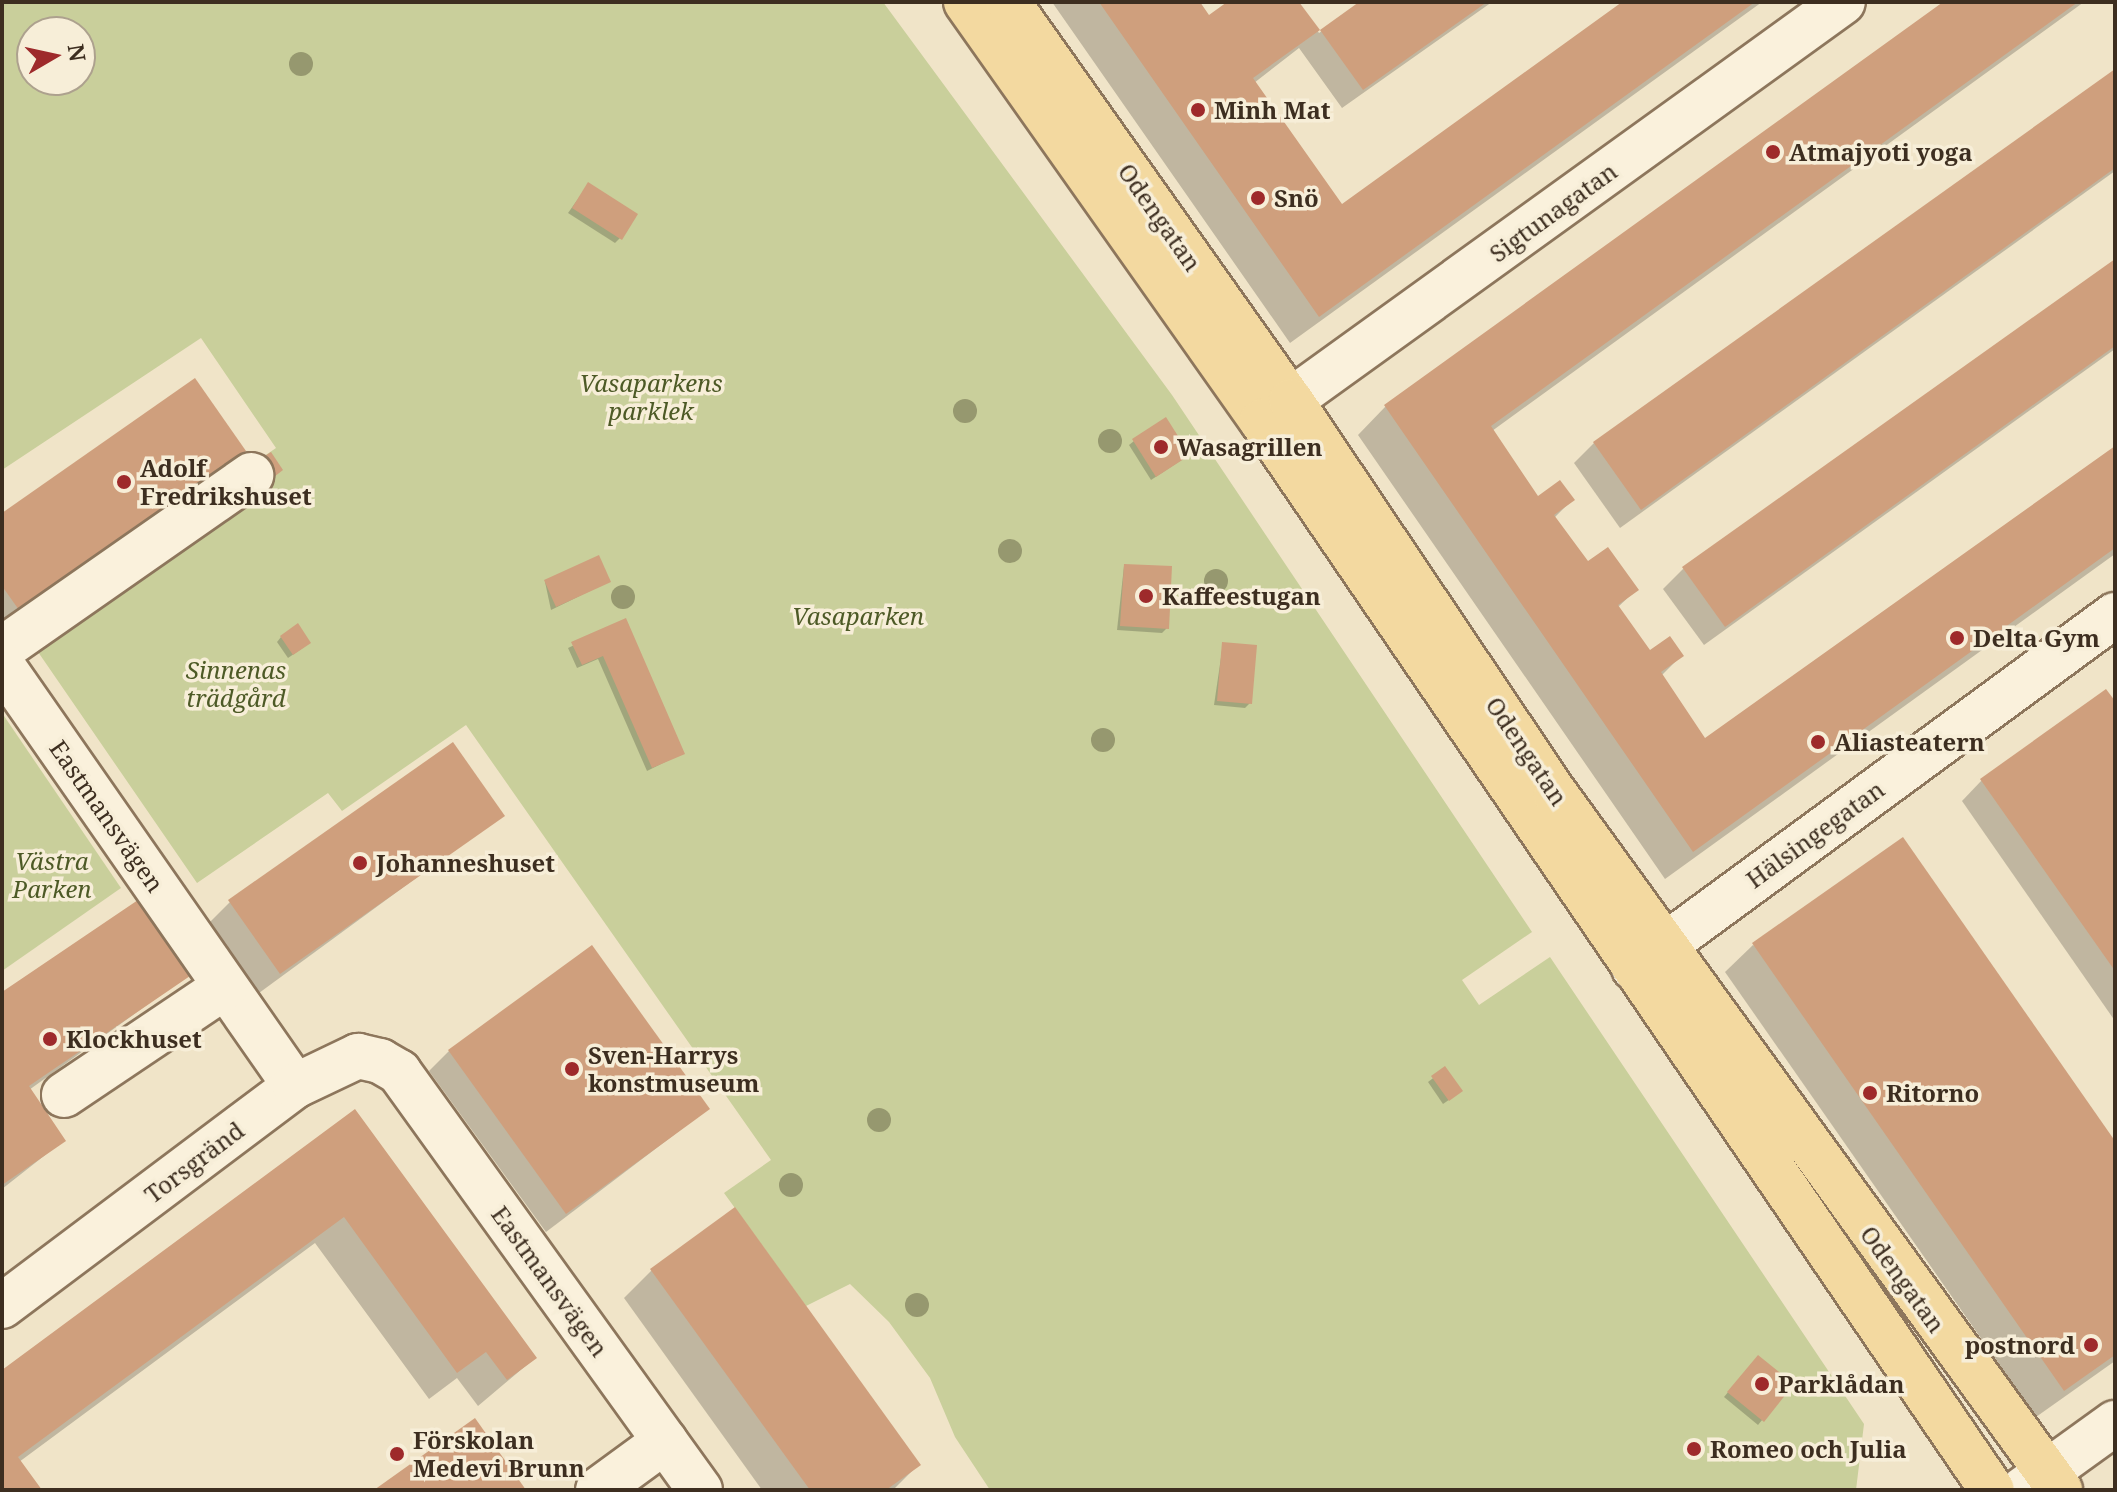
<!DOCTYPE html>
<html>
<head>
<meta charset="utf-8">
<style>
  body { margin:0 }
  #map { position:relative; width:2117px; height:1492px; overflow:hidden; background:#f0e4c8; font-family:"Noto Serif",serif }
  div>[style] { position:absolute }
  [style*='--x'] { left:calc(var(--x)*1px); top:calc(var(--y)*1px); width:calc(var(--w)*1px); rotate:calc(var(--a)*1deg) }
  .green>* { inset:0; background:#c9cf9b }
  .shadow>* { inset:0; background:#0003 }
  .building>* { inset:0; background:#cf9f7d }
  .roads { filter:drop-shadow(2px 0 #8d765c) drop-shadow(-2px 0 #8d765c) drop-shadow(0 2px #8d765c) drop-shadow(0 -2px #8d765c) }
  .minor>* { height:44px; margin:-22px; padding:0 22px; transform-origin:22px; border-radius:22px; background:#faf1dc }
  .major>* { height:44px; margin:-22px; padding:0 22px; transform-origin:22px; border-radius:22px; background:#f3d9a0 }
  .trees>* { width:24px; height:24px; margin:-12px; border-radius:50%; background:#96986f }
  .dots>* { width:22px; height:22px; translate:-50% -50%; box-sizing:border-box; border:4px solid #f7eed8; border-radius:50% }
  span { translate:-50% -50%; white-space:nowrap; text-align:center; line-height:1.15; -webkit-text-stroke:7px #f7eed8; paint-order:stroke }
  .poi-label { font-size:24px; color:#3d2e20; font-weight:700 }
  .left { translate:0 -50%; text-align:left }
  .right { translate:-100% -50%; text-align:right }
  .street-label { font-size:24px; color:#3d2e20 }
  .park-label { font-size:24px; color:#4d5a26; font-style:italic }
  .frame { position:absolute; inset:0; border:4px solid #3d2e20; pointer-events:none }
  .north { position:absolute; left:16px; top:16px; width:80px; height:80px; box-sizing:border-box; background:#f7eed8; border:2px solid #ada18e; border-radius:50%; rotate:81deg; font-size:22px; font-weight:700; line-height:32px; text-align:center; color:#3d2e20 }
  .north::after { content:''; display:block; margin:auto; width:28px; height:36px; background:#9e2a2b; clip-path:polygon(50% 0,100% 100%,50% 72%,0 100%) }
</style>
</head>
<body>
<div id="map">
  <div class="green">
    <div style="clip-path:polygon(evenodd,2px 2px,883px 2px,1172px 395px,1532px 932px,1462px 980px,1479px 1005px,1550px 957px,1864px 1424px,1856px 1490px,990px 1490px,955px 1437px,930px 1378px,889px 1322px,850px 1284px,806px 1306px,724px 1193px,771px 1160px,466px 725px,342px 811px,328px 793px,197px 883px,36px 649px,273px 485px,257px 461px,276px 448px,201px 338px,2px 470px,2px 2px,32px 32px,80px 32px,80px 80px,32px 80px,32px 32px)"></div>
    <div style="clip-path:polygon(2px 713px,121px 888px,2px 971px)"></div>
  </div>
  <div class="shadow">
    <div style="clip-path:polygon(1052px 2px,1197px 2px,1208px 18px,1231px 2px,1298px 2px,1319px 33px,1363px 2px,1492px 2px,1342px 108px,1299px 48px,1254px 83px,1341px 207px,1626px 2px,1762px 2px,1290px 343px)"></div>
    <div style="clip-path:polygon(1946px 2px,2084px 2px,1492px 431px,1538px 499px,1572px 500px,1554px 518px,1587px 564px,1636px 590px,1617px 608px,1650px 653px,1682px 655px,1661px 676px,1704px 741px,2115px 449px,2115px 554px,1665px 879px,1358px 435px,1385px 407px)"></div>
    <div style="clip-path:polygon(2115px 71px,2115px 171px,1620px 528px,1574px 463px,1594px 443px)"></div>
    <div style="clip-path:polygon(588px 185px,620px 238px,615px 243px,568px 213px)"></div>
    <div style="clip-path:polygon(2115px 262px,2115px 349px,1704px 645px,1663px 589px,1683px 569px)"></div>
    <div style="clip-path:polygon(1134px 441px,1183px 459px,1151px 480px,1129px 445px)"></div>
    <div style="clip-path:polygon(243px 450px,228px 466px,2px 623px,2px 515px)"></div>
    <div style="clip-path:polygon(1124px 566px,1167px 628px,1162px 633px,1117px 630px)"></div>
    <div style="clip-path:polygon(545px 582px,608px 582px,551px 610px)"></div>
    <div style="clip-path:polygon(625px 621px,683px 753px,647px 771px,598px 659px,577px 668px,568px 648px)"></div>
    <div style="clip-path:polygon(281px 637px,304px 647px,288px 658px,277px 642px)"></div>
    <div style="clip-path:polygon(1223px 644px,1250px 703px,1245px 708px,1214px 705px)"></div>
    <div style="clip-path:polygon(2115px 705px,2115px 1021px,1962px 801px,1982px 780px)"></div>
    <div style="clip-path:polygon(502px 815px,259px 993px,210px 922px,230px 902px)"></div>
    <div style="clip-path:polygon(1753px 945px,2115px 1144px,2115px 1361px,2036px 1417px,1725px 972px)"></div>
    <div style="clip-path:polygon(187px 976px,29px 1090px,63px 1141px,2px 1189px,2px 995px)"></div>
    <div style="clip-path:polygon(449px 1051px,708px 1109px,546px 1232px,429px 1071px)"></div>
    <div style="clip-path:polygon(1445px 1069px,1456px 1095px,1443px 1104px,1428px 1082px)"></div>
    <div style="clip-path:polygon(354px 1112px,535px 1358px,478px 1406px,457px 1378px,429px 1399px,315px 1243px,19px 1462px,40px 1490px,2px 1490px,2px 1372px)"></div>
    <div style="clip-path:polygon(652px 1270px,918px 1465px,893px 1490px,762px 1490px,624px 1298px)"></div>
    <div style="clip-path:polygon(1753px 1362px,1791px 1385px,1758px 1425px,1724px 1397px)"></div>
  </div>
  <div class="building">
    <div style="clip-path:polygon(1099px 2px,1200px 2px,1209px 15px,1227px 2px,1299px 2px,1320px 30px,1253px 78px,1342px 204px,1622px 2px,1755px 2px,1319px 317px)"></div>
    <div style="clip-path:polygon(1359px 2px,1487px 2px,1363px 90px,1320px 30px)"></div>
    <div style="clip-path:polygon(1943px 2px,2078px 2px,1491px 426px,1538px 496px,1560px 480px,1575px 500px,1554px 515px,1588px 561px,1608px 547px,1639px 590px,1618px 605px,1650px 650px,1670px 636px,1684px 656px,1661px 672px,1705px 738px,2115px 446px,2115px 548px,1693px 852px,1384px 405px)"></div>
    <div style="clip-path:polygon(2115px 69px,2115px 168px,1641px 510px,1593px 442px)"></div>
    <div style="clip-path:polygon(588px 182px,638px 214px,622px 240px,572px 208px)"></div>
    <div style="clip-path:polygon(2115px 259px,2115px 346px,1725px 627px,1682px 567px)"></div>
    <div style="clip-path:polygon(195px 378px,246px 451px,19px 610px,2px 586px,2px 513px)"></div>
    <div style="clip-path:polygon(1166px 417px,1190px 455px,1156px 477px,1132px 439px)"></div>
    <div style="clip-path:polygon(271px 452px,283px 470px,270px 480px,257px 461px)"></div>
    <div style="clip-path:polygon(599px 555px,611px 582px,556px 607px,544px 580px)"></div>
    <div style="clip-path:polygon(1124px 564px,1172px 566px,1169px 629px,1120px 626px)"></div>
    <div style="clip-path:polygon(626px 618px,685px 754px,652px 768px,603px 656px,582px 665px,571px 642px)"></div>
    <div style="clip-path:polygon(298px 623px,311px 643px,293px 655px,280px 636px)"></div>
    <div style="clip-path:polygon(1222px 642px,1257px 645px,1252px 704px,1217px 701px)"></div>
    <div style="clip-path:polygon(2106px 689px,2115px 701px,2115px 971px,1980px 779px)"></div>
    <div style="clip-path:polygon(453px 742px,505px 816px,280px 974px,228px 900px)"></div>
    <div style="clip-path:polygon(1903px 837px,2115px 1141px,2115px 1355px,2064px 1391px,1752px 943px)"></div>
    <div style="clip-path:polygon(138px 900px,190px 976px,29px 1086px,66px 1141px,2px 1185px,2px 992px)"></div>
    <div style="clip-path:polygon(592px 945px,710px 1109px,566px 1214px,448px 1050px)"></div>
    <div style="clip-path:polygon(1445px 1066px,1463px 1091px,1449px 1101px,1431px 1076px)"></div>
    <div style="clip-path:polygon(355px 1109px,537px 1358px,507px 1380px,486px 1352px,457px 1373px,344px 1217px,18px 1457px,42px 1490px,2px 1490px,2px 1370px)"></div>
    <div style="clip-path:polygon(735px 1207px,921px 1465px,886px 1490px,810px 1490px,650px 1269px)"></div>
    <div style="clip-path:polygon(1758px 1355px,1794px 1384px,1764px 1422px,1727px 1392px)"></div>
    <div style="clip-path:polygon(475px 1418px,526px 1490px,374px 1490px)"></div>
  </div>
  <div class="roads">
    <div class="minor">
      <div style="--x:1262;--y:421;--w:716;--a:-35.8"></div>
      <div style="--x:2;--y:649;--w:304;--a:-34.9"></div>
      <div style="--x:2;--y:665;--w:513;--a:55.16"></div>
      <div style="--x:1634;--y:968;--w:597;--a:-36.27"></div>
      <div style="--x:64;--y:1095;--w:194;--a:-33.9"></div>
      <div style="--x:2;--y:1306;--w:366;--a:-36.9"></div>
      <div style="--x:295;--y:1086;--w:70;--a:-25.5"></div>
      <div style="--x:358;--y:1056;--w:23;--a:13"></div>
      <div style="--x:380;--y:1061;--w:22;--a:30"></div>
      <div style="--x:399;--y:1072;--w:515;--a:54.24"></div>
      <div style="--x:598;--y:1490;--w:83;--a:-36.2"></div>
      <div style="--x:2022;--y:1490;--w:115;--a:-35.8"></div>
    </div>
    <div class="major">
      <div style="--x:966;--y:2;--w:513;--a:54.76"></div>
      <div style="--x:1262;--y:421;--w:1294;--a:55.67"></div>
      <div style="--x:1008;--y:2;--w:489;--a:54.7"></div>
      <div style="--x:1291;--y:401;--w:475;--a:56.1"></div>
      <div style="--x:1556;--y:795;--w:859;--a:54.05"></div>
    </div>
  </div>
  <div class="trees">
    <div style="left:301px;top:64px"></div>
    <div style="left:965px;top:411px"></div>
    <div style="left:1110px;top:441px"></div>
    <div style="left:1010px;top:551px"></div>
    <div style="left:1216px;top:581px"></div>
    <div style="left:623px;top:597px"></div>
    <div style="left:1103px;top:740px"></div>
    <div style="left:879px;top:1120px"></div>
    <div style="left:791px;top:1185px"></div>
    <div style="left:917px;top:1305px"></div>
  </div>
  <div class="dots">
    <div style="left:1198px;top:110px;background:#9e2a2b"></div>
    <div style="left:1773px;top:152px;background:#9e2a2b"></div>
    <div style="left:1258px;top:198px;background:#9e2a2b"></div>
    <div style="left:1161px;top:447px;background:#9e2a2b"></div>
    <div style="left:124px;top:482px;background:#9e2a2b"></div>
    <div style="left:1146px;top:596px;background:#9e2a2b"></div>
    <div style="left:1957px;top:638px;background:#9e2a2b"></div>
    <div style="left:1818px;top:742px;background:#9e2a2b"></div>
    <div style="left:360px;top:863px;background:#9e2a2b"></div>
    <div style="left:50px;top:1039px;background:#9e2a2b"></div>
    <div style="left:572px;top:1069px;background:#9e2a2b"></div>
    <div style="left:1870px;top:1093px;background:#9e2a2b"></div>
    <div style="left:2091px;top:1345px;background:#9e2a2b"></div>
    <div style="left:1762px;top:1384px;background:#9e2a2b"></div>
    <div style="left:1694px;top:1449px;background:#9e2a2b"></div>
    <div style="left:397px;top:1454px;background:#9e2a2b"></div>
  </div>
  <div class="poi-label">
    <span class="left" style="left:1214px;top:110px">Minh Mat</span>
    <span class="left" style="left:1789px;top:152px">Atmajyoti yoga</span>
    <span class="left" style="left:1274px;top:198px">Snö</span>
    <span class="left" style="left:1177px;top:447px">Wasagrillen</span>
    <span class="left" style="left:140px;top:482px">Adolf<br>Fredrikshuset</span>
    <span class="left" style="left:1162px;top:596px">Kaffeestugan</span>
    <span class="left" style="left:1973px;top:638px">Delta Gym</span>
    <span class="left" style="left:1834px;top:742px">Aliasteatern</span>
    <span class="left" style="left:376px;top:863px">Johanneshuset</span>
    <span class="left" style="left:66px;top:1039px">Klockhuset</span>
    <span class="left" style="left:588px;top:1069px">Sven-Harrys<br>konstmuseum</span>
    <span class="left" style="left:1886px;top:1093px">Ritorno</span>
    <span class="right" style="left:2075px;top:1345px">postnord</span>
    <span class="left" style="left:1778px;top:1384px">Parklådan</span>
    <span class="left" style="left:413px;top:1454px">Förskolan<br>Medevi Brunn</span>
    <span class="left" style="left:1710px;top:1449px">Romeo och Julia</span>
  </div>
  <div class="street-label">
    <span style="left:1553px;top:212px;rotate:-36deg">Sigtunagatan</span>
    <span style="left:1160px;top:217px;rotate:55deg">Odengatan</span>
    <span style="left:1527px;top:751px;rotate:56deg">Odengatan</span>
    <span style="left:107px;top:816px;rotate:55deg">Eastmansvägen</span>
    <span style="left:1815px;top:834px;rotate:-36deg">Hälsingegatan</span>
    <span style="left:194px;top:1162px;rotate:-37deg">Torsgränd</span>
    <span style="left:1903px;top:1279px;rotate:54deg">Odengatan</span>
    <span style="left:550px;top:1281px;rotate:54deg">Eastmansvägen</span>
  </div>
  <div class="park-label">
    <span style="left:651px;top:397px">Vasaparkens<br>parklek</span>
    <span style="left:858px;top:616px">Vasaparken</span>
    <span style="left:236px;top:684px">Sinnenas<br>trädgård</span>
    <span style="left:52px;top:875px">Västra<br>Parken</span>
  </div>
  <div class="frame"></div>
  <div class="north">N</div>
</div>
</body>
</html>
